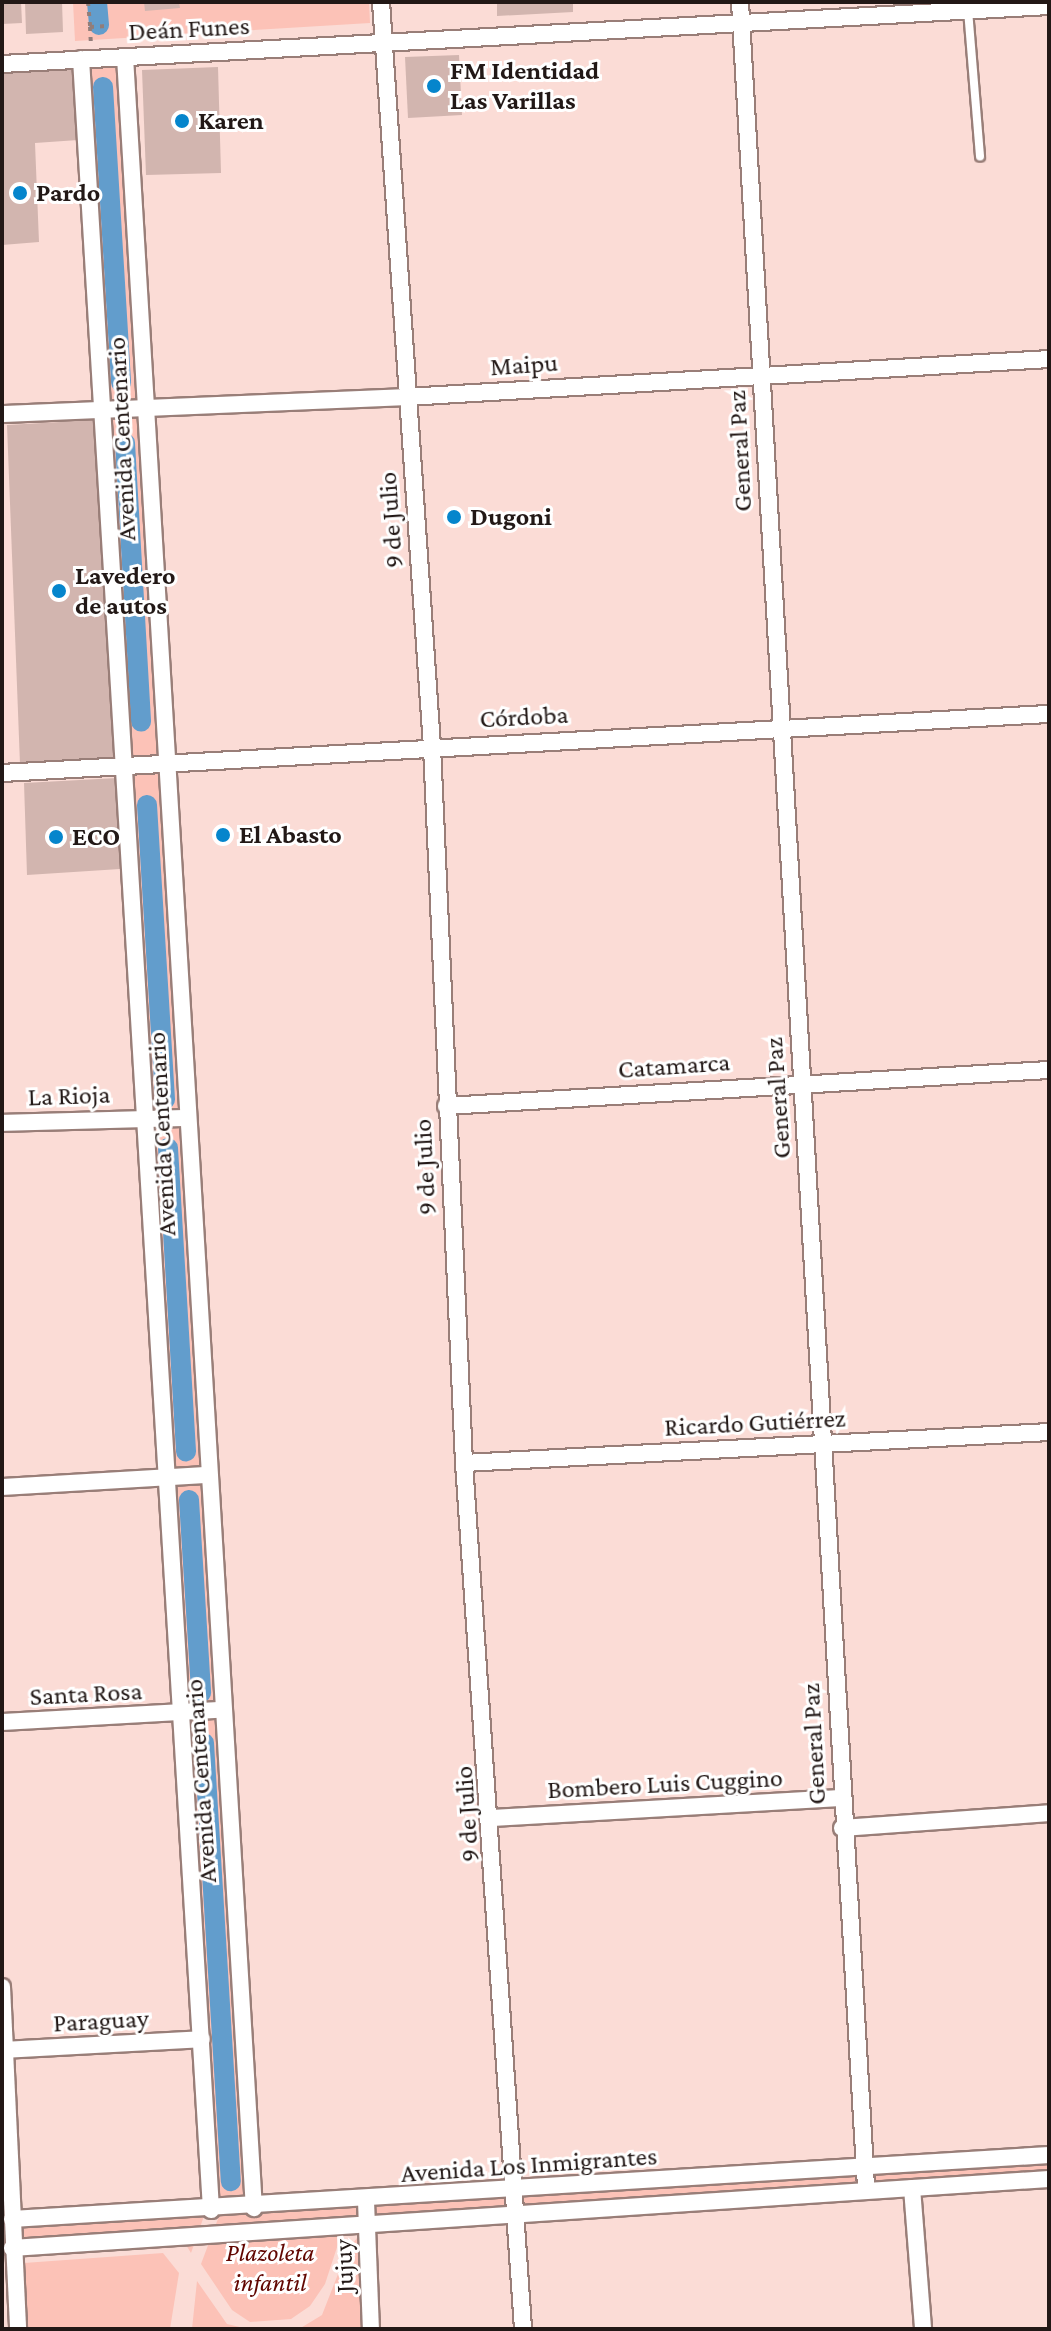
<!DOCTYPE html>
<html>
<head>
<meta charset="utf-8">
<style>
  body { margin:0 }
  #map { position:relative; width:1051px; height:2331px; overflow:hidden; background:#fbdcd6; font-family:"Crimson Pro",serif }
  div>[style] { position:absolute }
  [style*='--x'] { left:calc(var(--x)*1px); top:calc(var(--y)*1px); width:calc(var(--w)*1px); rotate:calc(var(--a)*1deg) }
  .green>* { inset:0; background:#fcc2b7 }
  .canal>* { height:20px; margin:-10px; padding:0 10px; transform-origin:10px; border-radius:10px; background:#629dcc }
  .building>* { inset:0; background:#d2b5af }
  .path>* { height:4px; margin-top:-2px; transform-origin:0; background:repeating-linear-gradient(90deg,#927d79 0 4px,transparent 0 10px) }
  .roads { filter:drop-shadow(2px 0 #997e78) drop-shadow(-2px 0 #997e78) drop-shadow(0 2px #997e78) drop-shadow(0 -2px #997e78) }
  .lane>* { height:8px; margin:-4px; padding:0 4px; transform-origin:4px; border-radius:4px; background:#fff }
  .street>* { height:16px; margin:-8px; padding:0 8px; transform-origin:8px; border-radius:8px; background:#fff }
  .dots>* { width:22px; height:22px; translate:-50% -50%; box-sizing:border-box; border:4px solid #fff; border-radius:50% }
  span { translate:-50% -50%; white-space:nowrap; text-align:center; line-height:1.15; -webkit-text-stroke:6px #fff; paint-order:stroke }
  .street-label { font-size:26px; color:#221816 }
  .poi-label { font-size:26px; color:#221816; font-weight:700 }
  .left { translate:0 -50%; text-align:left }
  .park-label { font-size:26px; color:#610600; font-style:italic }
  .frame { position:absolute; inset:0; border:4px solid #221816; pointer-events:none }
</style>
</head>
<body>
<div id="map">
  <div class="green">
    <div style="clip-path:polygon(73px 2px,369px 2px,370px 23px,75px 41px)"></div>
    <div style="clip-path:polygon(120px 64px,244px 2206px,216px 2205px,87px 65px)"></div>
    <div style="clip-path:polygon(1049px 2161px,1049px 2173px,871px 2185px,871px 2173px)"></div>
    <div style="clip-path:polygon(858px 2172px,860px 2185px,520px 2209px,521px 2195px)"></div>
    <div style="clip-path:polygon(508px 2195px,509px 2207px,373px 2219px,372px 2207px)"></div>
    <div style="clip-path:polygon(361px 2207px,361px 2221px,341px 2235px,325px 2284px,310px 2306px,291px 2319px,250px 2322px,232px 2310px,201px 2264px,219px 2216px)"></div>
    <div style="clip-path:polygon(204px 2216px,191px 2253px,183px 2240px,19px 2242px,19px 2226px)"></div>
    <div style="clip-path:polygon(360px 2234px,365px 2329px,299px 2329px,322px 2315px,347px 2251px)"></div>
    <div style="clip-path:polygon(163px 2253px,179px 2273px,170px 2329px,27px 2329px,24px 2263px)"></div>
    <div style="clip-path:polygon(197px 2281px,227px 2324px,248px 2329px,192px 2329px)"></div>
  </div>
  <div class="canal">
    <div style="--x:97;--y:2;--w:23;--a:85"></div>
    <div style="--x:103;--y:87;--w:296;--a:86.5"></div>
    <div style="--x:125;--y:443;--w:279;--a:86.7"></div>
    <div style="--x:147;--y:805;--w:295;--a:86.5"></div>
    <div style="--x:168;--y:1148;--w:304;--a:86.6"></div>
    <div style="--x:189;--y:1500;--w:193;--a:86.4"></div>
    <div style="--x:204;--y:1743;--w:439;--a:86.5"></div>
  </div>
  <div class="building">
    <div style="clip-path:polygon(2px 2px,21px 2px,22px 23px,2px 24px)"></div>
    <div style="clip-path:polygon(25px 2px,62px 2px,63px 32px,26px 34px)"></div>
    <div style="clip-path:polygon(144px 2px,179px 2px,180px 8px,145px 11px)"></div>
    <div style="clip-path:polygon(497px 2px,573px 2px,573px 12px,497px 16px)"></div>
    <div style="clip-path:polygon(459px 55px,462px 115px,408px 118px,405px 57px)"></div>
    <div style="clip-path:polygon(218px 67px,221px 173px,146px 175px,142px 70px)"></div>
    <div style="clip-path:polygon(75px 68px,78px 140px,35px 143px,39px 242px,2px 245px,2px 73px)"></div>
    <div style="clip-path:polygon(95px 420px,115px 757px,20px 764px,7px 425px)"></div>
    <div style="clip-path:polygon(117px 778px,120px 869px,27px 875px,24px 783px)"></div>
  </div>
  <div class="path">
    <div style="--x:88;--y:2;--w:25;--a:85"></div>
    <div style="--x:90;--y:27;--w:17;--a:-3"></div>
    <div style="--x:90;--y:27;--w:18;--a:87"></div>
  </div>
  <div class="roads">
    <div class="lane">
      <div style="--x:968;--y:10;--w:147;--a:85.3"></div>
    </div>
    <div class="street">
      <div style="--x:381;--y:2;--w:747;--a:86.08"></div>
      <div style="--x:432;--y:747;--w:717;--a:87.44"></div>
      <div style="--x:464;--y:1463;--w:868;--a:86.1"></div>
      <div style="--x:740;--y:2;--w:2192;--a:86.7"></div>
      <div style="--x:125;--y:57;--w:2155;--a:86.57"></div>
      <div style="--x:81;--y:59;--w:2155;--a:86.54"></div>
      <div style="--x:2;--y:64;--w:1049;--a:-3.17"></div>
      <div style="--x:2;--y:414;--w:404;--a:-2.4"></div>
      <div style="--x:406;--y:397;--w:644;--a:-3.38"></div>
      <div style="--x:2;--y:773;--w:1049;--a:-3.23"></div>
      <div style="--x:446;--y:1106;--w:604;--a:-3.42"></div>
      <div style="--x:2;--y:1123;--w:183;--a:-1.6"></div>
      <div style="--x:464;--y:1463;--w:586;--a:-3.03"></div>
      <div style="--x:2;--y:1487;--w:204;--a:-3.4"></div>
      <div style="--x:2;--y:1722;--w:218;--a:-3.2"></div>
      <div style="--x:492;--y:1818;--w:349;--a:-3.3"></div>
      <div style="--x:842;--y:1828;--w:208;--a:-4.1"></div>
      <div style="--x:2;--y:1987;--w:342;--a:87.3"></div>
      <div style="--x:2;--y:2050;--w:200;--a:-3.1"></div>
      <div style="--x:912;--y:2188;--w:141;--a:85.5"></div>
      <div style="--x:366;--y:2201;--w:128;--a:87.8"></div>
      <div style="--x:12;--y:2219;--w:1039;--a:-3.53"></div>
      <div style="--x:12;--y:2248;--w:1039;--a:-3.81"></div>
    </div>
  </div>
  <div class="dots">
    <div style="left:434px;top:86px;background:#0585cc"></div>
    <div style="left:182px;top:121px;background:#0585cc"></div>
    <div style="left:20px;top:193px;background:#0585cc"></div>
    <div style="left:454px;top:517px;background:#0585cc"></div>
    <div style="left:59px;top:591px;background:#0585cc"></div>
    <div style="left:223px;top:835px;background:#0585cc"></div>
    <div style="left:56px;top:837px;background:#0585cc"></div>
  </div>
  <div class="street-label">
    <span style="left:189px;top:29px;rotate:-3deg">Deán Funes</span>
    <span style="left:524px;top:365px;rotate:-4deg">Maipu</span>
    <span style="left:122px;top:439px;rotate:-93deg">Avenida Centenario</span>
    <span style="left:740px;top:451px;rotate:-93deg">General Paz</span>
    <span style="left:391px;top:520px;rotate:-94deg">9 de Julio</span>
    <span style="left:524px;top:717px;rotate:-3deg">Córdoba</span>
    <span style="left:674px;top:1066px;rotate:-4deg">Catamarca</span>
    <span style="left:69px;top:1096px;rotate:-2deg">La Rioja</span>
    <span style="left:778px;top:1098px;rotate:-94deg">General Paz</span>
    <span style="left:162px;top:1134px;rotate:-93deg">Avenida Centenario</span>
    <span style="left:425px;top:1167px;rotate:-93deg">9 de Julio</span>
    <span style="left:755px;top:1423px;rotate:-3deg">Ricardo Gutiérrez</span>
    <span style="left:86px;top:1694px;rotate:-3deg">Santa Rosa</span>
    <span style="left:814px;top:1744px;rotate:-93deg">General Paz</span>
    <span style="left:201px;top:1781px;rotate:-94deg">Avenida Centenario</span>
    <span style="left:665px;top:1784px;rotate:-3deg">Bombero Luis Cuggino</span>
    <span style="left:467px;top:1814px;rotate:-94deg">9 de Julio</span>
    <span style="left:101px;top:2021px;rotate:-3deg">Paraguay</span>
    <span style="left:529px;top:2165px;rotate:-4deg">Avenida Los Inmigrantes</span>
    <span style="left:344px;top:2266px;rotate:-92deg">Jujuy</span>
  </div>
  <div class="poi-label">
    <span class="left" style="left:450px;top:86px">FM Identidad<br>Las Varillas</span>
    <span class="left" style="left:198px;top:121px">Karen</span>
    <span class="left" style="left:36px;top:193px">Pardo</span>
    <span class="left" style="left:470px;top:517px">Dugoni</span>
    <span class="left" style="left:75px;top:591px">Lavedero<br>de autos</span>
    <span class="left" style="left:239px;top:835px">El Abasto</span>
    <span class="left" style="left:72px;top:837px">ECO</span>
  </div>
  <div class="park-label">
    <span style="left:270px;top:2268px">Plazoleta<br>infantil</span>
  </div>
  <div class="frame"></div>
</div>
</body>
</html>
